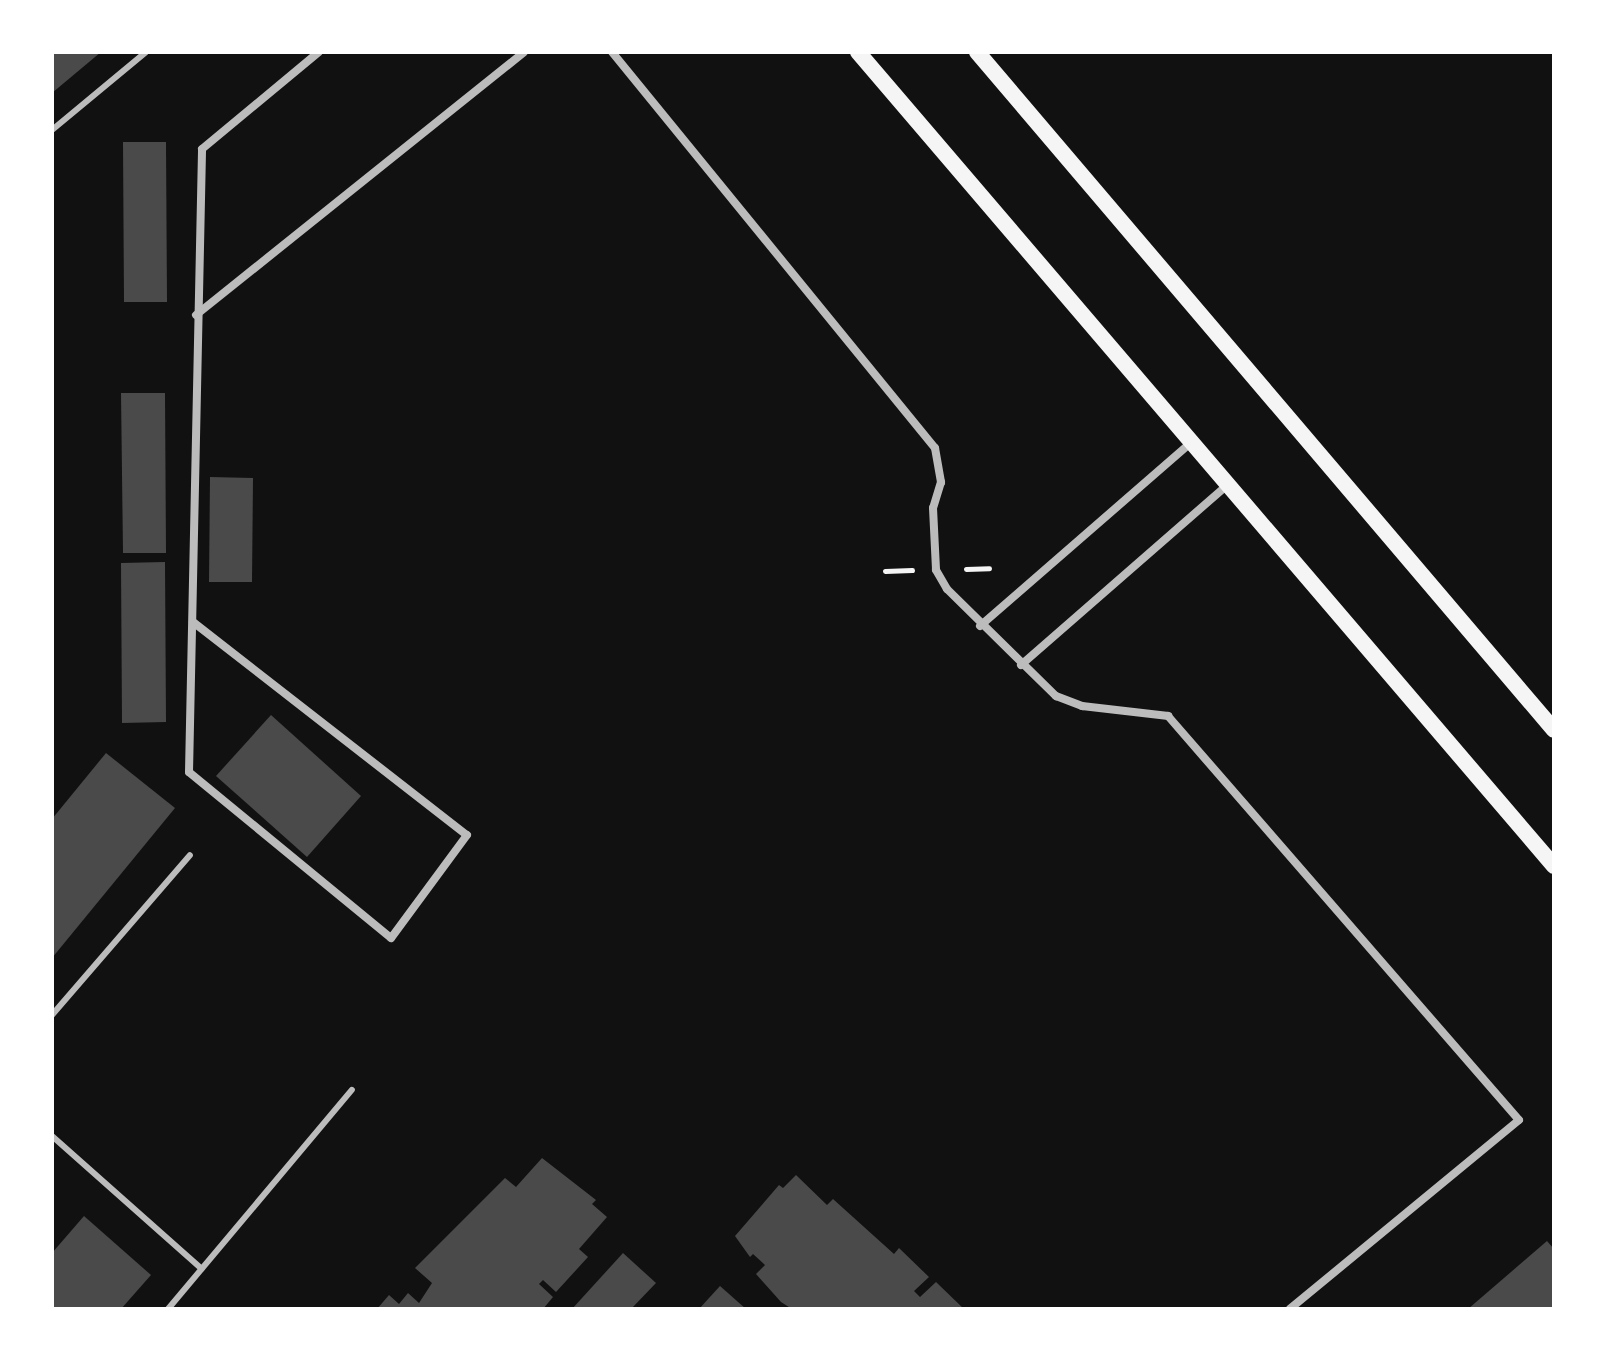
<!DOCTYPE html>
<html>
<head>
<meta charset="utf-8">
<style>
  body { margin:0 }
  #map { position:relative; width:1606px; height:1361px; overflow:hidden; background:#111; font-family:Poppins,sans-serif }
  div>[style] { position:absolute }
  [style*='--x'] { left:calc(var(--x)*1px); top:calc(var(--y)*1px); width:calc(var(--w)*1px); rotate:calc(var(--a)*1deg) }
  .building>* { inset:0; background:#4a4a4a }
  .path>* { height:5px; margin:-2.5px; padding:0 2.5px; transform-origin:2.5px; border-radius:2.5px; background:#f5f5f5 }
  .service>* { height:6px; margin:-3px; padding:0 3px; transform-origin:3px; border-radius:3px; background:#bcbcbc }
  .minor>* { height:8px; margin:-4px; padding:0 4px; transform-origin:4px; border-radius:4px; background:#bcbcbc }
  .secondary>* { height:16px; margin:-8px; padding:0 8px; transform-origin:8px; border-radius:8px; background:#f5f5f5 }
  span { translate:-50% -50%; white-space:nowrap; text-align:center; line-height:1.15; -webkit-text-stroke:8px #fff; paint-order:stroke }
  .frame { position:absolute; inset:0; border:54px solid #fff; pointer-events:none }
</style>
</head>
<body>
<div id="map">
  <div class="building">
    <div style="clip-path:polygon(52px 52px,101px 52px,52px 93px)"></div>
    <div style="clip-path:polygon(123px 142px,166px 142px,167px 302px,124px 302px)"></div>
    <div style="clip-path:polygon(121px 393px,165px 393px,166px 553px,123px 553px)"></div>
    <div style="clip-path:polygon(210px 477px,253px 478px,252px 582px,209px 582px)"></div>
    <div style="clip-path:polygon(165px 562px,166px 722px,122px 723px,121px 563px)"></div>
    <div style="clip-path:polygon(271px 715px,361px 796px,307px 857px,216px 776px)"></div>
    <div style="clip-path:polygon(106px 753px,175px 808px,52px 958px,52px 819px)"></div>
    <div style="clip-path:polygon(542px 1158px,596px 1200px,592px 1204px,607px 1217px,579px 1249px,588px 1257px,556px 1292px,543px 1280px,539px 1284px,553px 1297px,543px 1309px,377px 1309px,389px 1295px,399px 1304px,408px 1293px,419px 1303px,432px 1283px,415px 1268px,505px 1178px,516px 1187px)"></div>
    <div style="clip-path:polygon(796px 1175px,827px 1205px,833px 1199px,894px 1254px,899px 1248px,929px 1277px,914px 1291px,920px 1297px,936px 1282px,964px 1309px,792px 1309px,781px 1302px,756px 1274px,765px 1265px,753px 1254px,750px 1257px,735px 1236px,779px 1185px,783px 1188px)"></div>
    <div style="clip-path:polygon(84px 1216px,151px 1275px,121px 1309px,52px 1309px,52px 1253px)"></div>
    <div style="clip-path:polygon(1547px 1241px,1554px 1249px,1554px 1309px,1468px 1309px)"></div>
    <div style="clip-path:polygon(623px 1253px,656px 1283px,631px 1309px,572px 1309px)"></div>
    <div style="clip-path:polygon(720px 1286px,746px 1309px,699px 1309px)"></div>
  </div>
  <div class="path">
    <div style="--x:1554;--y:125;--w:24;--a:90"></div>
    <div style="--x:966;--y:569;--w:23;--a:-2"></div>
    <div style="--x:885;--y:571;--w:27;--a:-2"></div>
  </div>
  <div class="service">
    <div style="--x:52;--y:130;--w:122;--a:-39.7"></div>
    <div style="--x:52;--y:1015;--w:211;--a:-49.2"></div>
    <div style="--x:52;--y:1136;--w:200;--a:41.6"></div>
    <div style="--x:168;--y:1309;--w:286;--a:-50"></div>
  </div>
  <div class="minor">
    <div style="--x:612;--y:52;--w:511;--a:50.8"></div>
    <div style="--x:935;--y:448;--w:35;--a:80"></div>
    <div style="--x:941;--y:482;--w:27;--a:107"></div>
    <div style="--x:933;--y:508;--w:62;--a:87.2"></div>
    <div style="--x:936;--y:570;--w:22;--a:60"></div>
    <div style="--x:947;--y:589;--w:153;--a:44.5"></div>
    <div style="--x:1056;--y:696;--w:28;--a:21"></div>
    <div style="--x:1082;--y:706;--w:87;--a:6.6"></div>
    <div style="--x:1168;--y:716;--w:535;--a:49.02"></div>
    <div style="--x:1519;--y:1120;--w:297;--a:140.5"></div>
    <div style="--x:196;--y:315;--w:420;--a:-38.7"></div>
    <div style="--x:193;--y:622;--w:347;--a:37.9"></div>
    <div style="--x:467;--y:835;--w:128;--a:126.4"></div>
    <div style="--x:391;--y:938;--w:261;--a:-140.6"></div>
    <div style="--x:189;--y:772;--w:623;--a:-88.8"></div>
    <div style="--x:202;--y:149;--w:152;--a:-39.7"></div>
    <div style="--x:980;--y:626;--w:277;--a:-41"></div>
    <div style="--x:1021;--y:665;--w:272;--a:-41.1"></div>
  </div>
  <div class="secondary">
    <div style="--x:858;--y:52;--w:1071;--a:49.47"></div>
    <div style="--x:977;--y:52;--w:890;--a:49.6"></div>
  </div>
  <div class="frame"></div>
</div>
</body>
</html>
